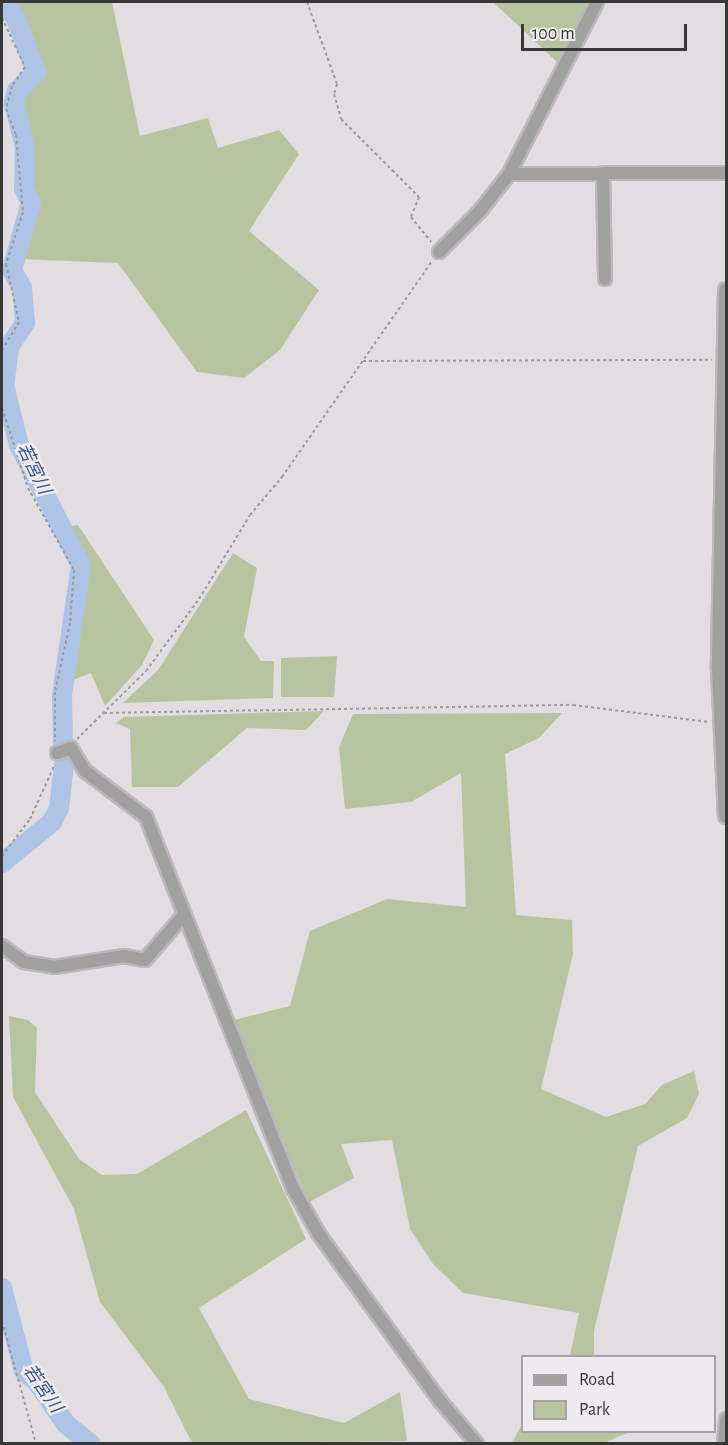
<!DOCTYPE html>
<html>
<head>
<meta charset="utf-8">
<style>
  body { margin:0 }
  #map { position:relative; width:728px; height:1445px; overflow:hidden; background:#e1dde0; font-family:"Alegreya Sans","Noto Sans JP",sans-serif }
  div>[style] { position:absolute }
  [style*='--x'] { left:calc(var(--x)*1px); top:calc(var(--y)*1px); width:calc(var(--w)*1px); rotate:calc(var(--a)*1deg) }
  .green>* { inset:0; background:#b8c4a0 }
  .river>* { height:20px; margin:-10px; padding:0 10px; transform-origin:10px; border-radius:10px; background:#adc4e6 }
  .path>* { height:2px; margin-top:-1px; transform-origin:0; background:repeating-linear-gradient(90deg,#9d9a9c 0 3px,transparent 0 6px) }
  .roads { filter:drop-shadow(2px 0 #bcb8bb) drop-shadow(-2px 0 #bcb8bb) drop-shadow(0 2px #bcb8bb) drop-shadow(0 -2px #bcb8bb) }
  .minor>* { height:12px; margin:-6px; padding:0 6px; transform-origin:6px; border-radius:6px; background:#a0a09f }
  .tertiary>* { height:15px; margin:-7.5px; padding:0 7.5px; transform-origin:7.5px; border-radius:7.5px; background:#a0a09f }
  span { translate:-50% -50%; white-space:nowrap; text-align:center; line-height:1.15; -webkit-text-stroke:5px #eeeaed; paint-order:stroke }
  .water-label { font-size:18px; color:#385785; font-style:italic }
  .frame { position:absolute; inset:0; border:3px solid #383738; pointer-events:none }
  .legend { position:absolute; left:521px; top:1355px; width:195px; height:78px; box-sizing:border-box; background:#eeeaed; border:2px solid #a5a2a5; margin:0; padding:8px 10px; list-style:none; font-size:18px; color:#383738 }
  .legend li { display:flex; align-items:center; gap:12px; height:30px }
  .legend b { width:30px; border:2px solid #a5a2a5 }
  .scale { position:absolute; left:521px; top:24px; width:166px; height:27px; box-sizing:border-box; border:3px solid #383738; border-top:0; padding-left:8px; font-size:18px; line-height:21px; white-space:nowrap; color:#383738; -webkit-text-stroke:4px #eeeaed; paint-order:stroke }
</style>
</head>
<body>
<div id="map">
  <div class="green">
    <div style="clip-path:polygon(9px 2px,112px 2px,140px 136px,208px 118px,218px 148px,279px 130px,299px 154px,249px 231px,319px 290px,280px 350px,244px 378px,197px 372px,118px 263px,19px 259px,36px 200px,26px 177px,29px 145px,17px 110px,29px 83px,40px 74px,38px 59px)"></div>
    <div style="clip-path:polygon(493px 2px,588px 2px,559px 64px)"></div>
    <div style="clip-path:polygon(78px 525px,154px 640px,142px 665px,105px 706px,91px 673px,70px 681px,88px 578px,85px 559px,68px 527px)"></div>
    <div style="clip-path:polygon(233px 553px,257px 568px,244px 637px,261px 661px,274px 661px,273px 698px,123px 703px,158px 670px)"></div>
    <div style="clip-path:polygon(337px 656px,334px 697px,281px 697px,281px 658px)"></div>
    <div style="clip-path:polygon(324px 711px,306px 730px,247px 728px,178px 787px,132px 787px,130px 729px,116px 723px,124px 717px)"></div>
    <div style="clip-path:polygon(562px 713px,539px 738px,505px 754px,516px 915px,572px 920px,573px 954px,541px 1089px,606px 1117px,645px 1104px,662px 1085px,694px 1071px,699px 1094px,687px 1118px,638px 1146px,594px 1331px,594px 1356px,570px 1356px,579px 1313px,463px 1293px,433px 1264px,410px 1229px,392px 1140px,341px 1144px,354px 1178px,309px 1202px,230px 1021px,290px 1006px,310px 931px,387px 899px,466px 907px,461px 773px,411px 802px,345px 809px,339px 747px,353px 714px)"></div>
    <div style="clip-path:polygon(9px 1016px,28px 1020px,37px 1028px,35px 1092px,79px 1159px,102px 1175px,137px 1174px,246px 1110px,306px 1239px,199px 1308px,249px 1399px,344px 1423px,400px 1392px,407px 1441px,192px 1443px,164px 1387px,100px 1302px,74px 1209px,13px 1097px)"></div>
    <div style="clip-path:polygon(522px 1424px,522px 1432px,629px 1432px,604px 1443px,512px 1443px)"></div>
  </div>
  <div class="river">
    <div style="--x:2;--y:2;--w:20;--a:49"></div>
    <div style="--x:15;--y:17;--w:59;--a:69.1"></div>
    <div style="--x:36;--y:72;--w:27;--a:135"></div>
    <div style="--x:17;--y:91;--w:12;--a:104"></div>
    <div style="--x:14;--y:103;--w:45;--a:76"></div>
    <div style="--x:25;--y:147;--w:42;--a:91.4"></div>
    <div style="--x:24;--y:189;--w:15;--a:62"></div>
    <div style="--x:31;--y:202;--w:71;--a:105.6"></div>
    <div style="--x:12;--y:270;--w:21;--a:61"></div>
    <div style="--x:22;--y:288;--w:35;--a:85"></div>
    <div style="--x:25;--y:323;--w:29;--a:124"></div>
    <div style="--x:9;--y:347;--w:38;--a:97"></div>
    <div style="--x:4;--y:385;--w:62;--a:76"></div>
    <div style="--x:19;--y:445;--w:135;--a:62.7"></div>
    <div style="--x:81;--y:565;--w:132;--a:98.3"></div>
    <div style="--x:62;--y:696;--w:48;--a:88.8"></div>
    <div style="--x:2;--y:863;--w:65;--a:-39.4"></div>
    <div style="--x:52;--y:822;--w:16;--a:-63"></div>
    <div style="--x:59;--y:808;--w:53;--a:-83.5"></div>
    <div style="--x:2;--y:1288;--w:86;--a:75.2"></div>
    <div style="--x:24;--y:1371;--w:17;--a:40"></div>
    <div style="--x:37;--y:1382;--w:51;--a:55.4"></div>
    <div style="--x:66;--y:1424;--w:32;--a:39"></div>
  </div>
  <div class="path">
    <div style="--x:307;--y:2;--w:87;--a:69.9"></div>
    <div style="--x:337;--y:84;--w:10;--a:107"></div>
    <div style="--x:334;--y:94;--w:26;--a:74"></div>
    <div style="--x:341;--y:119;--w:110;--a:45"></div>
    <div style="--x:419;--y:197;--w:22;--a:112"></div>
    <div style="--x:411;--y:217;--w:32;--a:51"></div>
    <div style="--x:2;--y:18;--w:54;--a:64.9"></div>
    <div style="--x:25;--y:67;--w:23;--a:124"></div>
    <div style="--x:12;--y:86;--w:24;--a:105"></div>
    <div style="--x:6;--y:109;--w:28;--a:69"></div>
    <div style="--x:16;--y:135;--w:77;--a:84.8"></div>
    <div style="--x:23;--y:212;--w:55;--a:108.1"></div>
    <div style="--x:6;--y:264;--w:59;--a:77.4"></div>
    <div style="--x:19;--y:322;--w:33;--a:121"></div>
    <div style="--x:363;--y:361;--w:349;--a:-0.2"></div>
    <div style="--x:2;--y:408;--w:84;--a:72"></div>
    <div style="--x:28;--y:488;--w:94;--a:60.7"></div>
    <div style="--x:74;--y:570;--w:53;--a:94.3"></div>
    <div style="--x:70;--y:623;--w:71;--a:102.3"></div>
    <div style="--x:55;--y:692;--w:49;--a:90"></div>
    <div style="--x:104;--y:713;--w:469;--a:-1"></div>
    <div style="--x:573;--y:705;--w:137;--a:7.1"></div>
    <div style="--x:77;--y:739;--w:97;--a:-44.6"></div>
    <div style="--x:146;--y:671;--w:89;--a:-53.6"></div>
    <div style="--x:199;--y:599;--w:98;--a:-58.7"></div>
    <div style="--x:250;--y:515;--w:50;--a:-49.9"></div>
    <div style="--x:282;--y:477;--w:263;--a:-55.2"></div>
    <div style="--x:2;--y:856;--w:46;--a:-52.9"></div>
    <div style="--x:30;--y:819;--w:60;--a:-65.6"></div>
    <div style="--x:2;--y:1321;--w:128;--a:74.5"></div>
  </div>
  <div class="roads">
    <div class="minor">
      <div style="--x:603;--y:173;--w:106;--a:88.9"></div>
      <div style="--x:509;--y:174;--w:217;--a:-0.3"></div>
      <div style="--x:439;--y:252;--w:58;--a:-45"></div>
      <div style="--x:480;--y:211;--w:47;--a:-51.9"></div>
      <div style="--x:509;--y:174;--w:193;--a:-62.9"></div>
      <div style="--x:57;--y:753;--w:15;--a:-20"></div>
      <div style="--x:71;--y:748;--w:27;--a:59"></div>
      <div style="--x:85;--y:771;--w:76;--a:37"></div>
      <div style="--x:146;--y:817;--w:401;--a:68.4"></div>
      <div style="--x:294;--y:1190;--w:49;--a:60.8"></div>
      <div style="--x:318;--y:1233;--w:209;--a:54"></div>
      <div style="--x:441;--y:1402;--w:55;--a:49.4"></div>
      <div style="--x:2;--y:946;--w:27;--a:36"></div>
      <div style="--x:24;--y:962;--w:30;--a:9"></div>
      <div style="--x:54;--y:967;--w:71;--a:-8.9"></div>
      <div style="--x:124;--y:956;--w:21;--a:11"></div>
      <div style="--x:145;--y:960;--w:57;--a:-49.3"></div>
      <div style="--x:724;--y:1444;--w:25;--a:-85"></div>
    </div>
    <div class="tertiary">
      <div style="--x:726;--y:290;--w:379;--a:91.1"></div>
      <div style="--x:719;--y:669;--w:146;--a:87.3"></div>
    </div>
  </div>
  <div class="water-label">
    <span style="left:33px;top:469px;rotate:64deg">若宮川</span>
    <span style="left:42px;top:1389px;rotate:55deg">若宮川</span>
  </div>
  <div class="frame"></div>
  <ul class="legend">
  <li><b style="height:8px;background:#a0a09f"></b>Road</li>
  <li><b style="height:16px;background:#b8c4a0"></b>Park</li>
  </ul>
  <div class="scale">100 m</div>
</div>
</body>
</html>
